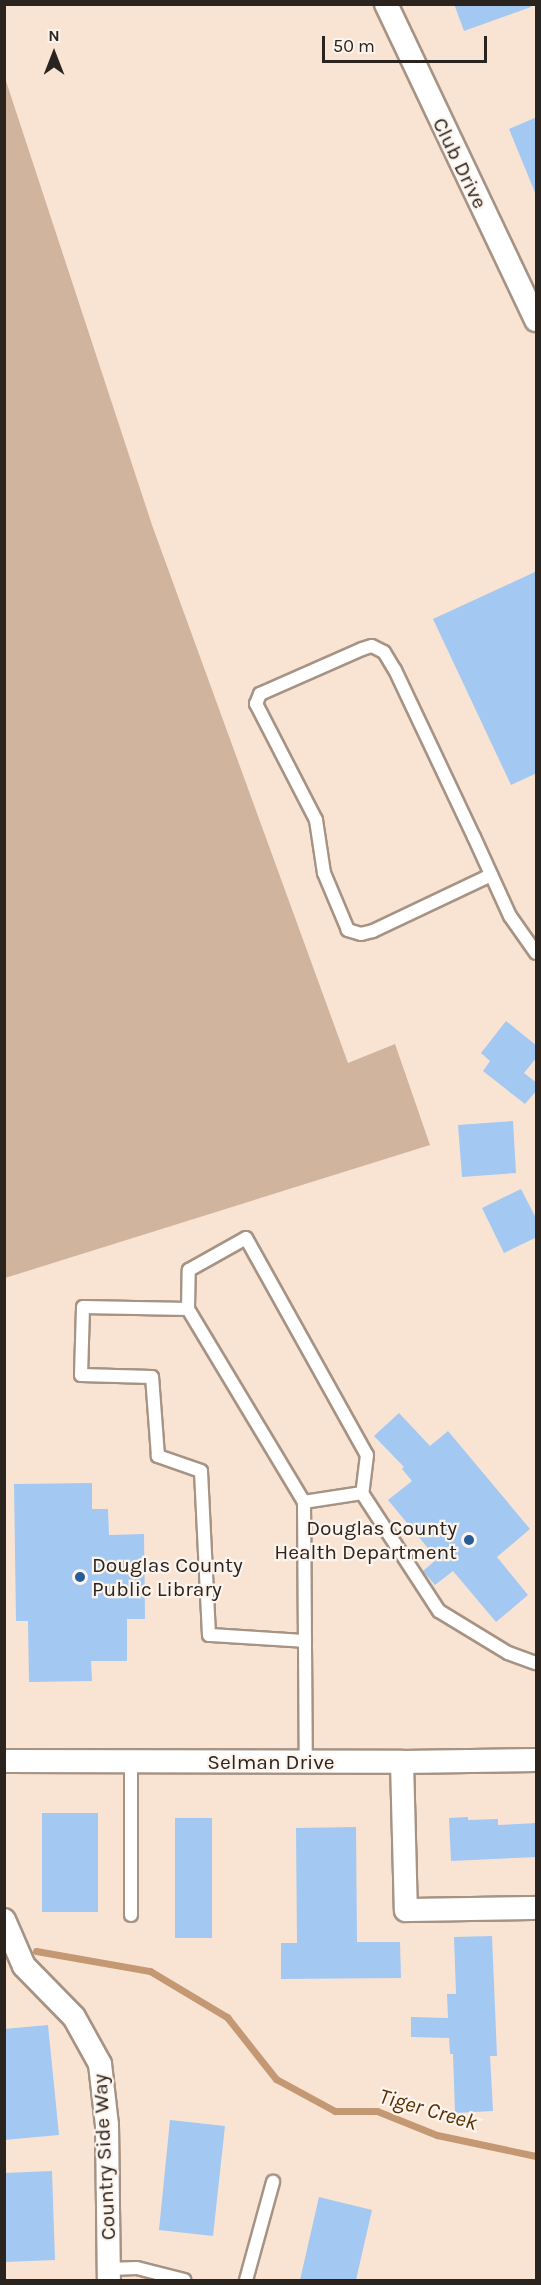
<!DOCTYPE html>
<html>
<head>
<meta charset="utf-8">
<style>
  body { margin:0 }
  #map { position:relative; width:541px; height:2285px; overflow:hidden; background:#f9e4d4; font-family:Karla,sans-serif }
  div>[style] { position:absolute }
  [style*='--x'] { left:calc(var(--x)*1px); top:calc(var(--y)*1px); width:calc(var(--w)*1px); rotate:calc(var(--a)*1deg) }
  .green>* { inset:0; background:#d0b49d }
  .stream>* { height:7px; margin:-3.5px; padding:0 3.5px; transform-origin:3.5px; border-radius:3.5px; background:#c39873 }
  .building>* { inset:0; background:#a3c8f2 }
  .roads { filter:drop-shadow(2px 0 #a69384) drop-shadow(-2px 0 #a69384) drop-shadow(0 2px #a69384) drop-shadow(0 -2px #a69384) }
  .service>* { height:12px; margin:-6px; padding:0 6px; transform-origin:6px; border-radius:6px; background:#fff }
  .minor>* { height:22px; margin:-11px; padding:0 11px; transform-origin:11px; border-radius:11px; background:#fff }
  .dots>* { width:16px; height:16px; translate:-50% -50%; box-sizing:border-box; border:3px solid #fcf4ed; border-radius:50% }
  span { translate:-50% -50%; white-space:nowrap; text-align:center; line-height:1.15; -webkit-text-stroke:4.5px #fcf4ed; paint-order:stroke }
  .street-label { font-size:21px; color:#2b241e }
  .poi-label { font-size:21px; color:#2b241e }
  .right { translate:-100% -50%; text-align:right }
  .left { translate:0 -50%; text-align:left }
  .water-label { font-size:22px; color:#582f00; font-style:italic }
  .frame { position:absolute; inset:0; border:6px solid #2b241e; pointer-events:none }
  .north { position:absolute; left:24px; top:24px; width:60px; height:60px; -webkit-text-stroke:4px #fcf4ed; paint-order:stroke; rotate:0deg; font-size:16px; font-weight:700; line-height:24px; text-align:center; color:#2b241e }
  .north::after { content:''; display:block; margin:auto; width:21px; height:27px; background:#2b241e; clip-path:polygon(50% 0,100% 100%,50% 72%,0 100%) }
  .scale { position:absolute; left:322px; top:36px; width:165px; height:27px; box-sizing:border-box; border:3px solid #2b241e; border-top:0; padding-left:8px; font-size:18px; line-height:21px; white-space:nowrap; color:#2b241e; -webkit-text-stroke:4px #fcf4ed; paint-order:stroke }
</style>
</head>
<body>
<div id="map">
  <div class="green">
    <div style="clip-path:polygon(5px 78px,152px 525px,348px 1063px,395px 1044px,430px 1145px,5px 1278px)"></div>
  </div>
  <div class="stream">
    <div style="--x:36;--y:1951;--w:116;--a:10"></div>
    <div style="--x:150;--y:1971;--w:90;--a:30.9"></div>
    <div style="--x:227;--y:2017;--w:79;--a:51.7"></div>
    <div style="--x:276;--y:2079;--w:67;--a:28.5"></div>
    <div style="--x:335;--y:2111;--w:42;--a:0"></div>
    <div style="--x:377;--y:2111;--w:65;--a:21.8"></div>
    <div style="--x:437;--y:2135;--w:101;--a:12"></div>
  </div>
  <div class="building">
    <div style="clip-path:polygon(454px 4px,531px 4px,531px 7px,464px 31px)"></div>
    <div style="clip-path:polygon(537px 117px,537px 195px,536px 195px,509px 129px)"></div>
    <div style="clip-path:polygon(537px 571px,537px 773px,511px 785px,433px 619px)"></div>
    <div style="clip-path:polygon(506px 1021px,537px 1046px,537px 1057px,524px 1073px,537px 1083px,537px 1090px,525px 1104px,483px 1071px,490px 1061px,481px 1053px)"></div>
    <div style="clip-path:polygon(513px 1121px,516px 1173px,462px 1177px,458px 1125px)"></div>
    <div style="clip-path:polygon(521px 1189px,537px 1220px,537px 1237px,504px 1253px,482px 1208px)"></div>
    <div style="clip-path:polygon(399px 1413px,430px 1446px,448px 1431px,530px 1529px,497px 1557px,528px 1595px,496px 1622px,453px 1571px,435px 1585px,423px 1571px,437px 1559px,388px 1500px,412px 1481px,402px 1469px,404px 1467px,374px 1436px)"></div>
    <div style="clip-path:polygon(92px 1483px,92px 1509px,108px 1509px,109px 1535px,144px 1534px,145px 1619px,127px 1619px,127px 1661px,91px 1661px,92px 1681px,29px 1682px,28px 1621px,16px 1621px,14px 1484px)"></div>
    <div style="clip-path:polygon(42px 1813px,98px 1813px,98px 1912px,42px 1912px)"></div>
    <div style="clip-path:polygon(468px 1817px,468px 1820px,498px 1819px,498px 1825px,537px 1823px,537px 1857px,451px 1861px,449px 1818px)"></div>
    <div style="clip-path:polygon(175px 1818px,212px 1818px,212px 1938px,175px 1938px)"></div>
    <div style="clip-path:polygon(356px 1827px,357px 1942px,400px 1942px,401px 1978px,281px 1979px,281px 1943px,297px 1943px,296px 1828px)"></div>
    <div style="clip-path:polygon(492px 1936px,497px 2056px,490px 2056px,493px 2111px,455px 2113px,453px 2054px,450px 2054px,449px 2038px,411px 2037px,411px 2017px,448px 2018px,447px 1994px,456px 1994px,454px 1937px)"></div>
    <div style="clip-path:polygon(48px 2025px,59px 2135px,4px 2140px,4px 2029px)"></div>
    <div style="clip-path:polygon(170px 2120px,225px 2126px,213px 2236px,159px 2230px)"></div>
    <div style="clip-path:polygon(52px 2171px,55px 2260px,4px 2262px,4px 2173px)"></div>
    <div style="clip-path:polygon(319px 2197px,372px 2210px,356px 2280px,300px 2280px)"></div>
  </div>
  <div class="roads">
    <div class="service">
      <div style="--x:491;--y:875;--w:131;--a:154.6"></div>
      <div style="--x:373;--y:931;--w:12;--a:166"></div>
      <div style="--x:361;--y:934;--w:14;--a:-163"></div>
      <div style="--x:348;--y:930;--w:62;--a:-112.8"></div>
      <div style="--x:324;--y:873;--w:54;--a:-98.6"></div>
      <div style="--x:316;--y:820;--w:131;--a:-117.3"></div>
      <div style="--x:256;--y:704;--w:11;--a:-68"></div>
      <div style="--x:260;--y:694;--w:111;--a:-23.8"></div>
      <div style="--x:362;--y:649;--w:10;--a:-17"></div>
      <div style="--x:372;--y:646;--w:13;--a:27"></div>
      <div style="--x:384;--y:652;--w:21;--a:59"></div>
      <div style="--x:395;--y:670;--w:185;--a:64.7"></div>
      <div style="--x:474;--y:837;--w:87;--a:65.5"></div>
      <div style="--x:510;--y:916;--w:45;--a:54.9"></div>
      <div style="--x:188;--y:1309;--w:39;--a:-89"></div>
      <div style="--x:189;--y:1270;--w:65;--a:-29.3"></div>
      <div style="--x:246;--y:1238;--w:248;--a:60.9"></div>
      <div style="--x:367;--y:1455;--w:38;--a:97"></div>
      <div style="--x:362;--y:1493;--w:59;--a:171.2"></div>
      <div style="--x:362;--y:1493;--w:141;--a:56.9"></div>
      <div style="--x:439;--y:1611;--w:81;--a:31.3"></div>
      <div style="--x:508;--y:1653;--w:30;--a:20"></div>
      <div style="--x:305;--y:1641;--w:96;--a:-176.4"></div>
      <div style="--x:209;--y:1635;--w:164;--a:-92.8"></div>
      <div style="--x:201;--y:1471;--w:46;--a:-160.8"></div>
      <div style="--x:158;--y:1456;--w:79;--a:-94.3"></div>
      <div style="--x:152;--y:1377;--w:71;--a:-178.4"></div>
      <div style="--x:81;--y:1375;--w:68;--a:-88.3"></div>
      <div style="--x:83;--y:1307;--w:105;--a:1.1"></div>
      <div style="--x:188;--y:1309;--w:225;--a:59"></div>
      <div style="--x:304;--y:1502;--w:260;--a:89.6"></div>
      <div style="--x:131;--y:1761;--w:154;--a:90"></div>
      <div style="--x:109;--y:2269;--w:28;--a:-2"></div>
      <div style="--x:137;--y:2268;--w:49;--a:14.3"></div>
      <div style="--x:246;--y:2280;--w:102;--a:-74.6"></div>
    </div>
    <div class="minor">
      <div style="--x:386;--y:4;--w:350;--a:64.6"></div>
      <div style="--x:4;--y:1761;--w:398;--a:0.1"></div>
      <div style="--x:402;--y:1762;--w:134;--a:-0.9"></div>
      <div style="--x:402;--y:1762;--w:148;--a:88.5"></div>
      <div style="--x:406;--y:1910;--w:130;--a:-0.9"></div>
      <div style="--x:4;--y:1920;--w:50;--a:66.5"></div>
      <div style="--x:24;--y:1966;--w:71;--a:45.6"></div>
      <div style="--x:74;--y:2017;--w:54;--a:61"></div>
      <div style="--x:100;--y:2064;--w:61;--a:83.5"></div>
      <div style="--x:107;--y:2125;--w:155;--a:89.3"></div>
    </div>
  </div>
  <div class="dots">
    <div style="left:469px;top:1540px;background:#275e97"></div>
    <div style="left:80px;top:1577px;background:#275e97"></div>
  </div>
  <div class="street-label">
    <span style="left:460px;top:163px;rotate:64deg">Club Drive</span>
    <span style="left:271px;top:1762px">Selman Drive</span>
    <span style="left:104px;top:2157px;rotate:-93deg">Country Side Way</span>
  </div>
  <div class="poi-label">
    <span class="right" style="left:457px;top:1540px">Douglas County<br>Health Department</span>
    <span class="left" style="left:92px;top:1577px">Douglas County<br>Public Library</span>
  </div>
  <div class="water-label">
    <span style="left:428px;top:2110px;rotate:16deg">Tiger Creek</span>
  </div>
  <div class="frame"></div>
  <div class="north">N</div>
  <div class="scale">50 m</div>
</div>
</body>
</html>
